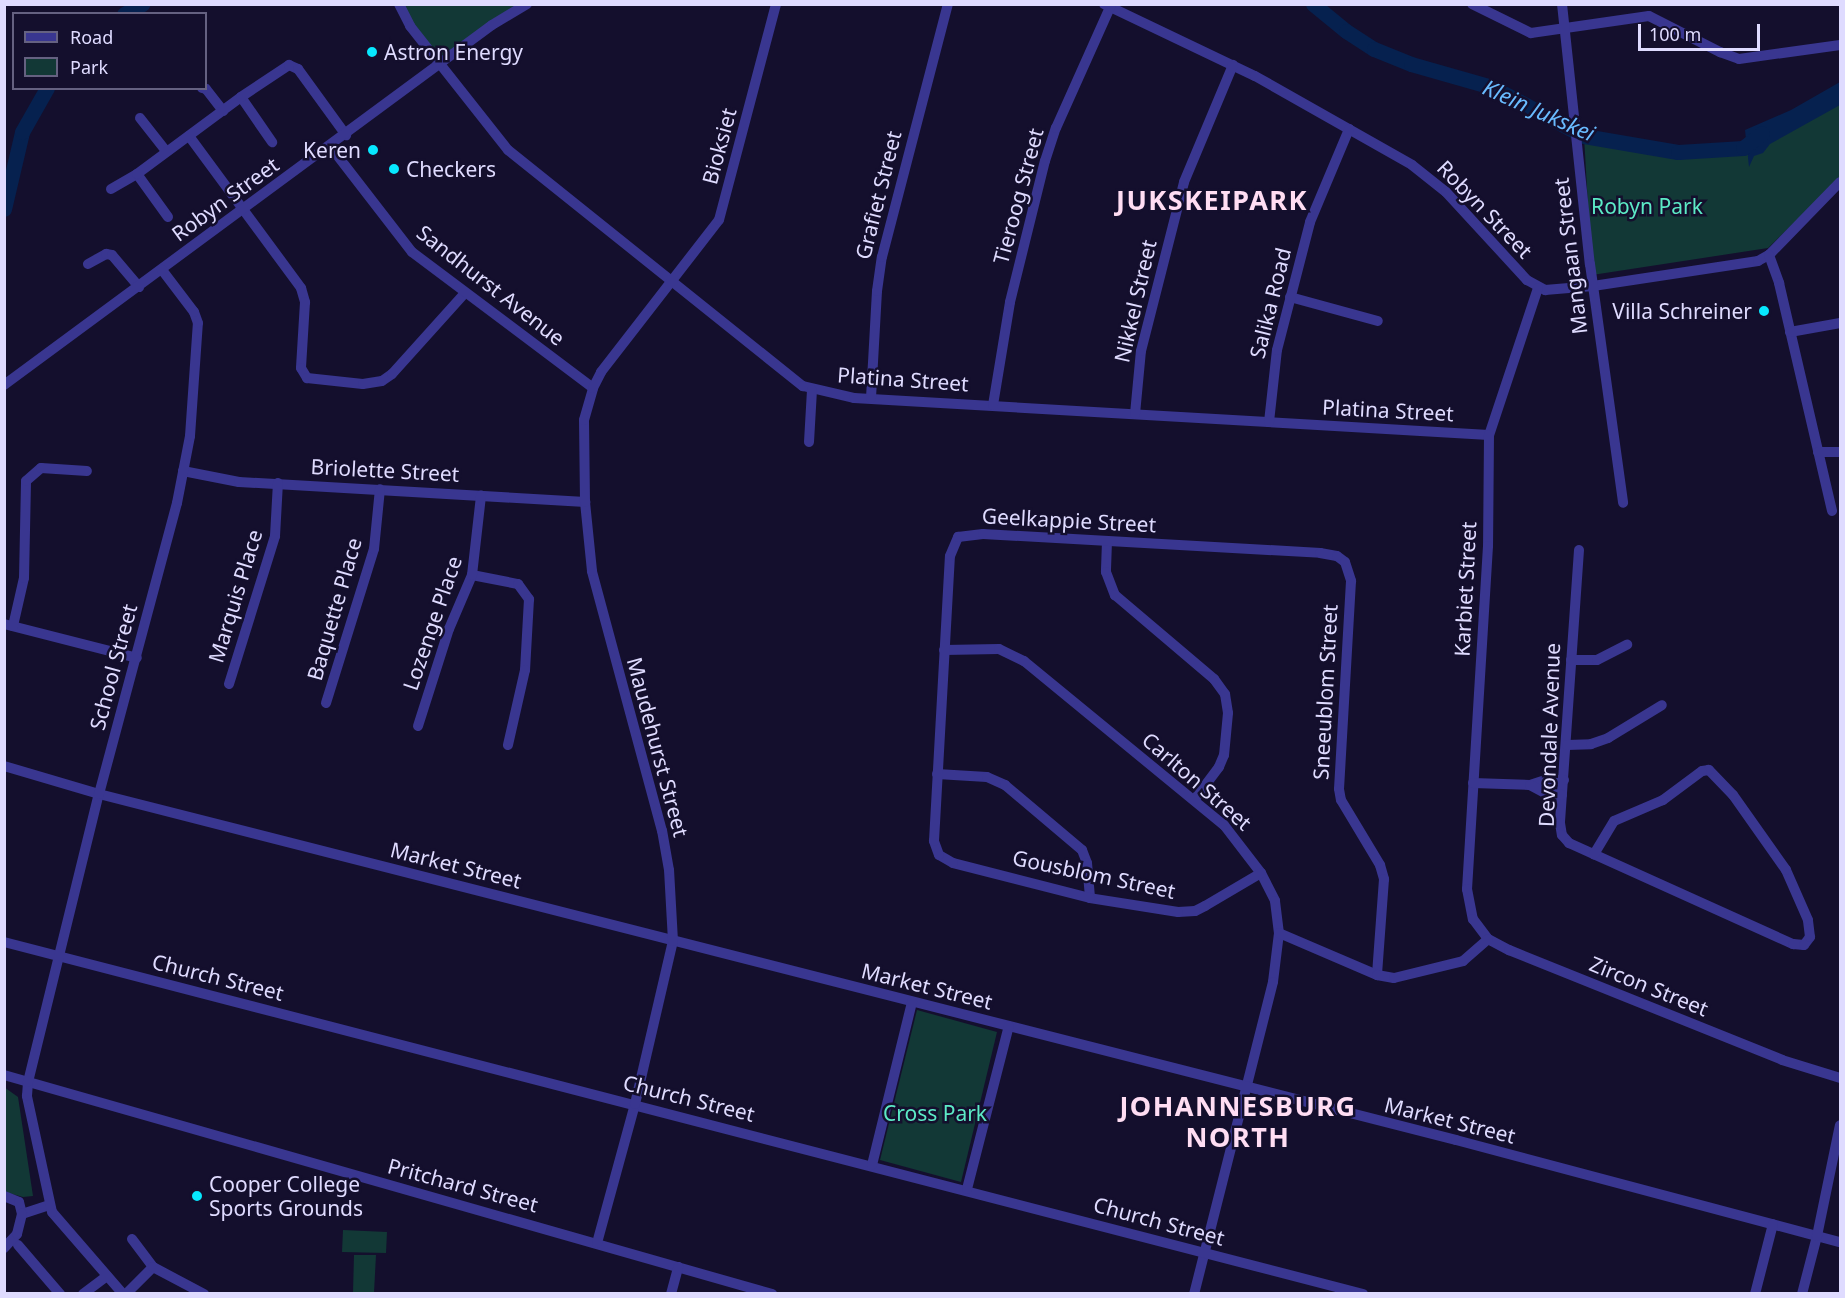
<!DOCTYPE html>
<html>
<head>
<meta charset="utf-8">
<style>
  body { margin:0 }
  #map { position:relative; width:1845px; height:1298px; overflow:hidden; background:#140f2d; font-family:"Noto Sans",sans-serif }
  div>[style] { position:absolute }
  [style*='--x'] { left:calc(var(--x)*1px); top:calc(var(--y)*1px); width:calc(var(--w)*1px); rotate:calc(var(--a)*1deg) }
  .green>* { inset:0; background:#123836 }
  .water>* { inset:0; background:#06214f }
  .river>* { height:15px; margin:-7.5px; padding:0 7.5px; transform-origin:7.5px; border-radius:7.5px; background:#06214f }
  .minor>* { height:10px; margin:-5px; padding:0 5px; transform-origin:5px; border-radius:5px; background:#393690 }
  .dots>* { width:16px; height:16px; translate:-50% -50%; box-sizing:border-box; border:3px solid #140f2d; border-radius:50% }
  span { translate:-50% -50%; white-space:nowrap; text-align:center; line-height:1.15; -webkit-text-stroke:5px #140f2d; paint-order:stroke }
  .poi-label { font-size:21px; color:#dfdbff }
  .left { translate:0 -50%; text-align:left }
  .right { translate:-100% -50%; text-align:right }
  .street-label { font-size:21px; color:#dfdbff }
  .park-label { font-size:21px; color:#5ceac6 }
  .water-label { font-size:22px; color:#69bbff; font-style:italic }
  .district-label { font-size:27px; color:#ffddf3; font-weight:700; letter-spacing:1.5px }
  .frame { position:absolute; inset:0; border:6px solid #dfdbff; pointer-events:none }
  .legend { position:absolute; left:12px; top:12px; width:195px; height:78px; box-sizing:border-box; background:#140f2d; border:2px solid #656181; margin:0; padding:8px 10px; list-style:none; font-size:18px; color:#dfdbff }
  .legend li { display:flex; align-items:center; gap:12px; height:30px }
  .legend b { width:30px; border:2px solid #656181 }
  .scale { position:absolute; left:1638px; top:24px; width:122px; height:27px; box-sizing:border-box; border:3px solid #dfdbff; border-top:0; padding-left:8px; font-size:18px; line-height:21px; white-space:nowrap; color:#dfdbff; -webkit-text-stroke:4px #140f2d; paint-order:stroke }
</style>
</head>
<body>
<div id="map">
  <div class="green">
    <div style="clip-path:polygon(398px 5px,521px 5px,437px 61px)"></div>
    <div style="clip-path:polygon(1840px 95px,1840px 178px,1768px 248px,1592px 275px,1584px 136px,1678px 152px,1743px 148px,1765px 131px)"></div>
    <div style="clip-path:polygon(917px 1010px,997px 1032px,961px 1182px,880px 1160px)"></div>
    <div style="clip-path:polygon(4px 1087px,18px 1097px,33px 1196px,23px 1197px,5px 1192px)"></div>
    <div style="clip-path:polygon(343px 1230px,387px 1232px,386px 1253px,342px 1252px)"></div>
    <div style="clip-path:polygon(354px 1255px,376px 1255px,374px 1293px,353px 1293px)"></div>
  </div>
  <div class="water">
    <div style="clip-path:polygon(1840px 82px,1840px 105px,1770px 144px,1763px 153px,1754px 156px,1749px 167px,1745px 130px,1791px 110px)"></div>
  </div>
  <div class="river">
    <div style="--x:1313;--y:4;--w:43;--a:39.3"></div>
    <div style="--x:1346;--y:31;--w:33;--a:33"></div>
    <div style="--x:1374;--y:49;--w:40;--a:22"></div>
    <div style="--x:1411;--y:64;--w:84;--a:15.9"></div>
    <div style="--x:1492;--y:87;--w:104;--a:28"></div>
    <div style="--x:1584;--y:136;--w:95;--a:9.7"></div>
    <div style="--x:1678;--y:152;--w:65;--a:-3.5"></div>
    <div style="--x:1743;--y:148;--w:24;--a:-38"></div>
    <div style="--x:124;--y:14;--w:21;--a:-29"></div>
    <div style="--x:4;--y:209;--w:79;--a:-76.8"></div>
    <div style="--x:22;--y:132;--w:51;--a:-60.4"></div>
  </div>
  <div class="minor">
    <div style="--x:399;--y:4;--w:25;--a:63"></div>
    <div style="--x:410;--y:26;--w:158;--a:51.7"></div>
    <div style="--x:508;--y:150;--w:378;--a:38.7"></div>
    <div style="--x:803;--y:386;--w:52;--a:13.2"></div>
    <div style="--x:854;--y:398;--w:636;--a:3.33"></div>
    <div style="--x:1104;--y:4;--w:167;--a:25.5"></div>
    <div style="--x:1255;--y:76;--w:180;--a:29.5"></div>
    <div style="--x:1412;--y:165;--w:43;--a:38.5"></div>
    <div style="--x:1446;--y:192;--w:120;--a:47.4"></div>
    <div style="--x:1527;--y:280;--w:21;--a:29"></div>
    <div style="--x:1545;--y:290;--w:48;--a:-4.8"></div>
    <div style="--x:1593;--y:286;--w:167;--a:-8.6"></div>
    <div style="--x:1758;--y:261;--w:13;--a:-29"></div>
    <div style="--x:1769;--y:255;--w:102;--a:-45.8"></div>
    <div style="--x:1472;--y:4;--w:66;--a:26.2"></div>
    <div style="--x:1531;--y:33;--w:119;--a:-8.2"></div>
    <div style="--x:1649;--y:16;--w:80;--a:26.9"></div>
    <div style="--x:1720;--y:52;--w:20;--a:20"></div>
    <div style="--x:1739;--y:59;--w:102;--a:-7.9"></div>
    <div style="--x:1562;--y:4;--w:262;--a:83.9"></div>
    <div style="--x:1590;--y:264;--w:241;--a:82.1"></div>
    <div style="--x:202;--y:88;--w:4;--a:14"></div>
    <div style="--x:206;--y:89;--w:28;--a:52"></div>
    <div style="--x:241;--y:97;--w:55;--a:55.4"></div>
    <div style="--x:140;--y:118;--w:42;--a:51.8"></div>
    <div style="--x:189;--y:136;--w:189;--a:53.6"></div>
    <div style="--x:301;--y:288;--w:15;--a:74"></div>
    <div style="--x:305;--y:302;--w:66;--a:93.5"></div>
    <div style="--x:301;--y:368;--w:12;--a:59"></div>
    <div style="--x:307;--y:378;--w:56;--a:6.1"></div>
    <div style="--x:363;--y:384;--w:19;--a:-9"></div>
    <div style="--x:382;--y:381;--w:12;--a:-35"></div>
    <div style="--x:392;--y:374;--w:109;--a:-48"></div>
    <div style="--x:330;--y:146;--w:134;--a:52.3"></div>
    <div style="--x:412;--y:252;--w:226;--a:36.9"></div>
    <div style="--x:137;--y:174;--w:53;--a:54.2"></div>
    <div style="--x:111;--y:189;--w:30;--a:-30"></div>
    <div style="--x:137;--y:174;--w:129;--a:-36.5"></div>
    <div style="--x:241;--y:97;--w:58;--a:-33.7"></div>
    <div style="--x:289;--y:65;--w:10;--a:24"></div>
    <div style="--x:298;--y:69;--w:82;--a:54"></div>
    <div style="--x:1769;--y:255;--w:30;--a:70"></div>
    <div style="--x:1779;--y:283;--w:234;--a:76.9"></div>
    <div style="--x:88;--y:264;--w:21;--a:-29"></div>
    <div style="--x:106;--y:254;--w:6;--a:9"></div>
    <div style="--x:112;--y:255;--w:42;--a:49.8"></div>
    <div style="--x:1538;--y:288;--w:155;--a:108.4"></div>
    <div style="--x:1489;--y:435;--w:111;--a:90.5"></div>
    <div style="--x:1488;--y:546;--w:344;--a:93.5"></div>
    <div style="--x:1467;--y:889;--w:31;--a:79"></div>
    <div style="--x:1473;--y:919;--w:25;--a:53"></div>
    <div style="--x:1488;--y:939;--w:24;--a:28"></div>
    <div style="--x:1509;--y:950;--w:294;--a:21.9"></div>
    <div style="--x:1782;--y:1060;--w:61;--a:17.2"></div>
    <div style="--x:1290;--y:297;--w:91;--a:15.3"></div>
    <div style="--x:1790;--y:332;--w:51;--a:-10.2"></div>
    <div style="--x:4;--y:385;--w:606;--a:-36.42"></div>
    <div style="--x:492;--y:25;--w:41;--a:-31"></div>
    <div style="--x:871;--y:398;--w:107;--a:-86.8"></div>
    <div style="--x:877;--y:291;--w:34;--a:-82"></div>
    <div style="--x:882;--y:257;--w:261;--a:-75.4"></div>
    <div style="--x:993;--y:405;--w:104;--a:-80.6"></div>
    <div style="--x:1010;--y:302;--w:145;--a:-76.1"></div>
    <div style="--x:1045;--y:161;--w:35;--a:-72"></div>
    <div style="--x:1056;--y:128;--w:133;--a:-65.9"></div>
    <div style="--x:1135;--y:414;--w:63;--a:-84.6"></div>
    <div style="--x:1141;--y:351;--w:174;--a:-75.7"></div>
    <div style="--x:1184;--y:182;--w:127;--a:-67.3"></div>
    <div style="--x:1269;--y:422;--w:72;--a:-83.7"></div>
    <div style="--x:1277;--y:350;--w:132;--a:-75.5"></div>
    <div style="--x:1310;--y:222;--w:101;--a:-67.2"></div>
    <div style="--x:809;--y:442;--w:52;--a:-86.7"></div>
    <div style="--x:1818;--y:452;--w:22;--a:0"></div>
    <div style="--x:183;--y:471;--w:57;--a:11.1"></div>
    <div style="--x:239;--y:482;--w:347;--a:3.3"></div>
    <div style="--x:1107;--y:541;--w:31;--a:92"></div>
    <div style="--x:1106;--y:572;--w:25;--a:69"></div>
    <div style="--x:1115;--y:595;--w:130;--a:40.3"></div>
    <div style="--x:1214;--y:679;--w:19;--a:54"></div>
    <div style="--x:1225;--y:694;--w:19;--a:81"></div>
    <div style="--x:1228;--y:713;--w:42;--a:95.4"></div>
    <div style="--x:1224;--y:755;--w:13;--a:113"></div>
    <div style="--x:1219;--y:767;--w:40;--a:127"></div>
    <div style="--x:1579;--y:550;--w:274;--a:94"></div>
    <div style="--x:1560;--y:823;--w:12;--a:81"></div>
    <div style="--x:1562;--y:835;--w:11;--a:49"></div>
    <div style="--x:1569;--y:843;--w:246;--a:24.3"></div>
    <div style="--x:1793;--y:944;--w:11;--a:5"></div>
    <div style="--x:1804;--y:945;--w:10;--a:-53"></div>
    <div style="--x:1810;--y:937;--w:17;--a:-97"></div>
    <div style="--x:1808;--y:920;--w:55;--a:-113.7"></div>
    <div style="--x:1786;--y:870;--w:92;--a:-125.2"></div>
    <div style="--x:1733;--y:795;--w:35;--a:-134"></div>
    <div style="--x:1709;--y:770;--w:7;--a:172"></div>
    <div style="--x:1702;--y:771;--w:49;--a:143.4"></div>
    <div style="--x:1663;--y:800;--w:53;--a:156.8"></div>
    <div style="--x:1614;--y:821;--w:39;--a:121"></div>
    <div style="--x:472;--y:575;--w:47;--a:11.1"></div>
    <div style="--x:518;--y:584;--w:19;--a:54"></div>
    <div style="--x:529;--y:599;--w:71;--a:93.2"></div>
    <div style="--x:525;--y:670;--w:77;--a:102.8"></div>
    <div style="--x:4;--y:624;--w:137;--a:14.3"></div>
    <div style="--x:13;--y:626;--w:49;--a:-77.1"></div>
    <div style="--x:24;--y:578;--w:97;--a:-88.8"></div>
    <div style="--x:26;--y:481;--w:20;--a:-41"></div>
    <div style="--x:41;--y:468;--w:46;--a:3.7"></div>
    <div style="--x:944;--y:650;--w:55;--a:-1"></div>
    <div style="--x:999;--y:649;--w:28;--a:26"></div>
    <div style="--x:1024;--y:661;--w:259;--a:39.4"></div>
    <div style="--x:1224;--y:825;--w:61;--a:52.4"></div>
    <div style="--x:1261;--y:873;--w:31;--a:63"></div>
    <div style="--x:1275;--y:901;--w:32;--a:83"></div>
    <div style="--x:1279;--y:933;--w:49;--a:97"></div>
    <div style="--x:1273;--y:982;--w:322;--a:104.2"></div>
    <div style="--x:1571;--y:660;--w:26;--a:0"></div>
    <div style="--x:1597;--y:660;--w:34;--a:-27"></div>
    <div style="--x:229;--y:684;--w:155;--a:-72.7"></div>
    <div style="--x:275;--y:536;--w:53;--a:-86.8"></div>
    <div style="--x:326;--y:703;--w:161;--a:-72.7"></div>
    <div style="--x:374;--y:549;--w:60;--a:-84.3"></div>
    <div style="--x:418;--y:726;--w:102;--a:-72.3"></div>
    <div style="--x:449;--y:629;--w:59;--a:-66.9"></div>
    <div style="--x:472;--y:575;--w:80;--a:-83.5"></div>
    <div style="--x:1567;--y:745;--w:24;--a:-2"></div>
    <div style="--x:1591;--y:744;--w:18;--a:-19"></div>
    <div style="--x:1608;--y:738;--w:63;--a:-31.4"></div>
    <div style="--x:4;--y:766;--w:99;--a:16.4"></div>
    <div style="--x:99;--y:794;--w:1400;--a:14.3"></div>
    <div style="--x:1456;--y:1140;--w:397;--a:14.9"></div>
    <div style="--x:937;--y:774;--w:50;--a:3.4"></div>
    <div style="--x:987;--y:777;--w:20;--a:24"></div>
    <div style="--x:1005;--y:785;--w:101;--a:40.2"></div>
    <div style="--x:1082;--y:850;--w:14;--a:69"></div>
    <div style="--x:1087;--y:863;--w:35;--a:85"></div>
    <div style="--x:1473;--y:783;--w:57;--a:2"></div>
    <div style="--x:1530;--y:785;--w:16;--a:-18"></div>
    <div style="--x:1545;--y:780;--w:19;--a:0"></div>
    <div style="--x:1530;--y:785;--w:17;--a:28"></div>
    <div style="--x:1545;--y:793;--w:17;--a:7"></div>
    <div style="--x:1261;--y:873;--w:65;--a:149.5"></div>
    <div style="--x:1205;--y:906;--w:11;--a:153"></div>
    <div style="--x:1195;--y:911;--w:17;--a:177"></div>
    <div style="--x:1178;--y:912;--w:89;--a:-171"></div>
    <div style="--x:1090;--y:898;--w:141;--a:-165.7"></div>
    <div style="--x:953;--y:863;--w:16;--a:-150"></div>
    <div style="--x:939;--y:855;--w:15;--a:-110"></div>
    <div style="--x:934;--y:841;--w:285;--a:-86.8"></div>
    <div style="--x:950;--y:556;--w:21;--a:-67"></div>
    <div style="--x:958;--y:537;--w:25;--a:-7"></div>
    <div style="--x:983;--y:534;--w:338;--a:3.2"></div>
    <div style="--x:1320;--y:553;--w:17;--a:10"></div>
    <div style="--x:1337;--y:556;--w:10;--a:37"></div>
    <div style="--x:1345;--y:562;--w:20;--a:72"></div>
    <div style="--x:1351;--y:581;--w:208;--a:93.3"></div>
    <div style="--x:1339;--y:789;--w:11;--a:80"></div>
    <div style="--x:1341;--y:800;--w:76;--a:59"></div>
    <div style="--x:1380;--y:865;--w:15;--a:74"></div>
    <div style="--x:1384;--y:879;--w:96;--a:94.2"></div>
    <div style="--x:1279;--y:933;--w:107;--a:23.2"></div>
    <div style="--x:1377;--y:975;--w:17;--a:10"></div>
    <div style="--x:1394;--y:978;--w:71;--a:-13.8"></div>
    <div style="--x:1463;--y:961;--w:33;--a:-41"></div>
    <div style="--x:4;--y:942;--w:1404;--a:14.52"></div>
    <div style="--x:4;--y:1075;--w:799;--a:15.92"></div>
    <div style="--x:872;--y:1165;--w:168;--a:-76.2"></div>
    <div style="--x:967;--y:1189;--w:168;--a:-75.6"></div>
    <div style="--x:4;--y:1196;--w:16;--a:22"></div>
    <div style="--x:19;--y:1202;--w:12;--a:76"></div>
    <div style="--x:22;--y:1214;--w:28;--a:-18"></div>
    <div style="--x:132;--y:1239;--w:35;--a:53"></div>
    <div style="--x:597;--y:1243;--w:144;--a:-74.7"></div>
    <div style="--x:635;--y:1104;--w:167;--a:-76.9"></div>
    <div style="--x:673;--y:941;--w:71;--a:-93.2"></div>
    <div style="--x:669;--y:870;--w:40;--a:-100"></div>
    <div style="--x:662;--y:831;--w:269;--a:-105.1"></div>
    <div style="--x:592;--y:571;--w:69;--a:-95.8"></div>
    <div style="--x:585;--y:502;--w:82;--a:-90.7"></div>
    <div style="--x:584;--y:420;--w:33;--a:-74"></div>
    <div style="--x:593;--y:388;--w:18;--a:-63"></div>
    <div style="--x:601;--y:372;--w:192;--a:-52.2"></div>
    <div style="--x:719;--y:220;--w:223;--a:-75.2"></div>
    <div style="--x:18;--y:1245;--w:65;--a:49.4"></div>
    <div style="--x:4;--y:1248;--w:19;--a:-47"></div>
    <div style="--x:17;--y:1234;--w:21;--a:-76"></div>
    <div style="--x:83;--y:1294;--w:30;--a:-37"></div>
    <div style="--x:123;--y:1294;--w:108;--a:-130.9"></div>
    <div style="--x:52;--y:1212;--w:119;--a:-102.2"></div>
    <div style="--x:27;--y:1096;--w:14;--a:-86"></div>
    <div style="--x:28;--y:1082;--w:297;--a:-76.2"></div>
    <div style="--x:99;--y:794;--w:301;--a:-75"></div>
    <div style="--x:177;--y:503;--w:68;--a:-79"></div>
    <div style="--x:190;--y:436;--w:113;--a:-86"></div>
    <div style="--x:198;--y:323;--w:12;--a:-110"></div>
    <div style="--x:194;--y:312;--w:53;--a:-127.3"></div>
    <div style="--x:126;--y:1294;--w:38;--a:-45"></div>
    <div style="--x:153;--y:1267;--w:58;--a:27.9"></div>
    <div style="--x:671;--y:1294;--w:28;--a:-75"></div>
    <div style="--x:1755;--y:1294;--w:72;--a:-75.6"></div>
    <div style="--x:1802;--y:1294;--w:60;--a:-75.5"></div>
    <div style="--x:1817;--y:1236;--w:113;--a:-78.3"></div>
  </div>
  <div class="dots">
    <div style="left:372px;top:52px;background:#07e8ff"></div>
    <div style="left:373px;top:150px;background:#07e8ff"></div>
    <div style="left:394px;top:169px;background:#07e8ff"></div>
    <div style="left:1764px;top:311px;background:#07e8ff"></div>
    <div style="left:197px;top:1196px;background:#07e8ff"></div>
  </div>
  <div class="poi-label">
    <span class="left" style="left:384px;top:52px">Astron Energy</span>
    <span class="right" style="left:361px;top:150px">Keren</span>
    <span class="left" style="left:406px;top:169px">Checkers</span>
    <span class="right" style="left:1752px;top:311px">Villa Schreiner</span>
    <span class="left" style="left:209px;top:1196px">Cooper College<br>Sports Grounds</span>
  </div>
  <div class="street-label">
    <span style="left:719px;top:146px;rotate:-75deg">Bioksiet</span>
    <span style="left:878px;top:195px;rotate:-76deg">Grafiet Street</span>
    <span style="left:1018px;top:196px;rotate:-75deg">Tieroog Street</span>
    <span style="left:225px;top:199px;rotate:-36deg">Robyn Street</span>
    <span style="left:1485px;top:209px;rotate:46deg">Robyn Street</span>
    <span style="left:1570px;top:256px;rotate:-97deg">Mangaan Street</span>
    <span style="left:491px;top:285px;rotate:38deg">Sandhurst Avenue</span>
    <span style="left:1135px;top:301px;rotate:-77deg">Nikkel Street</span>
    <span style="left:1270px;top:303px;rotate:-76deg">Salika Road</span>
    <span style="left:903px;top:379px;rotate:4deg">Platina Street</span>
    <span style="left:1388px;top:410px;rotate:3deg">Platina Street</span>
    <span style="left:385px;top:470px;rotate:3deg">Briolette Street</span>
    <span style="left:1069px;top:520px;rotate:3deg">Geelkappie Street</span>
    <span style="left:1465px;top:589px;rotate:-87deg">Karbiet Street</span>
    <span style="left:235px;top:596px;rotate:-73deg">Marquis Place</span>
    <span style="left:334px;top:609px;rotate:-74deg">Baquette Place</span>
    <span style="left:432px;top:623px;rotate:-71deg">Lozenge Place</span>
    <span style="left:113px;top:667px;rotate:-75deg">School Street</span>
    <span style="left:1325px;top:692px;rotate:-87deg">Sneeublom Street</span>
    <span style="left:1549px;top:735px;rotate:-88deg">Devondale Avenue</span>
    <span style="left:658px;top:747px;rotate:75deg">Maudehurst Street</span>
    <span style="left:1197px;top:781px;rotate:41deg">Carlton Street</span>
    <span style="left:456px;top:865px;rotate:14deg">Market Street</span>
    <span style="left:1094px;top:874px;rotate:12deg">Gousblom Street</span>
    <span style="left:218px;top:977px;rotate:14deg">Church Street</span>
    <span style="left:927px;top:986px;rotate:14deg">Market Street</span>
    <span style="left:1649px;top:986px;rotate:22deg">Zircon Street</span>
    <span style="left:689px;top:1098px;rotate:14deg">Church Street</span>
    <span style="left:1450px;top:1120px;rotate:14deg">Market Street</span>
    <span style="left:463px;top:1185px;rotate:15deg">Pritchard Street</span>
    <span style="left:1159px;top:1221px;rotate:15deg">Church Street</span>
  </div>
  <div class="park-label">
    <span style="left:1647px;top:206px">Robyn Park</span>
    <span style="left:935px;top:1113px">Cross Park</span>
  </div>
  <div class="water-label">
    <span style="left:1539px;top:110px;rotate:24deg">Klein Jukskei</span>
  </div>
  <div class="district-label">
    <span style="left:1212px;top:200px">JUKSKEIPARK</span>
    <span style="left:1238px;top:1121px">JOHANNESBURG<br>NORTH</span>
  </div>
  <div class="frame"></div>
  <ul class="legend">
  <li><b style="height:8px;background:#393690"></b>Road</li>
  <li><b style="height:16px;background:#123836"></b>Park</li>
  </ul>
  <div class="scale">100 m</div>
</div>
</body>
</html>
